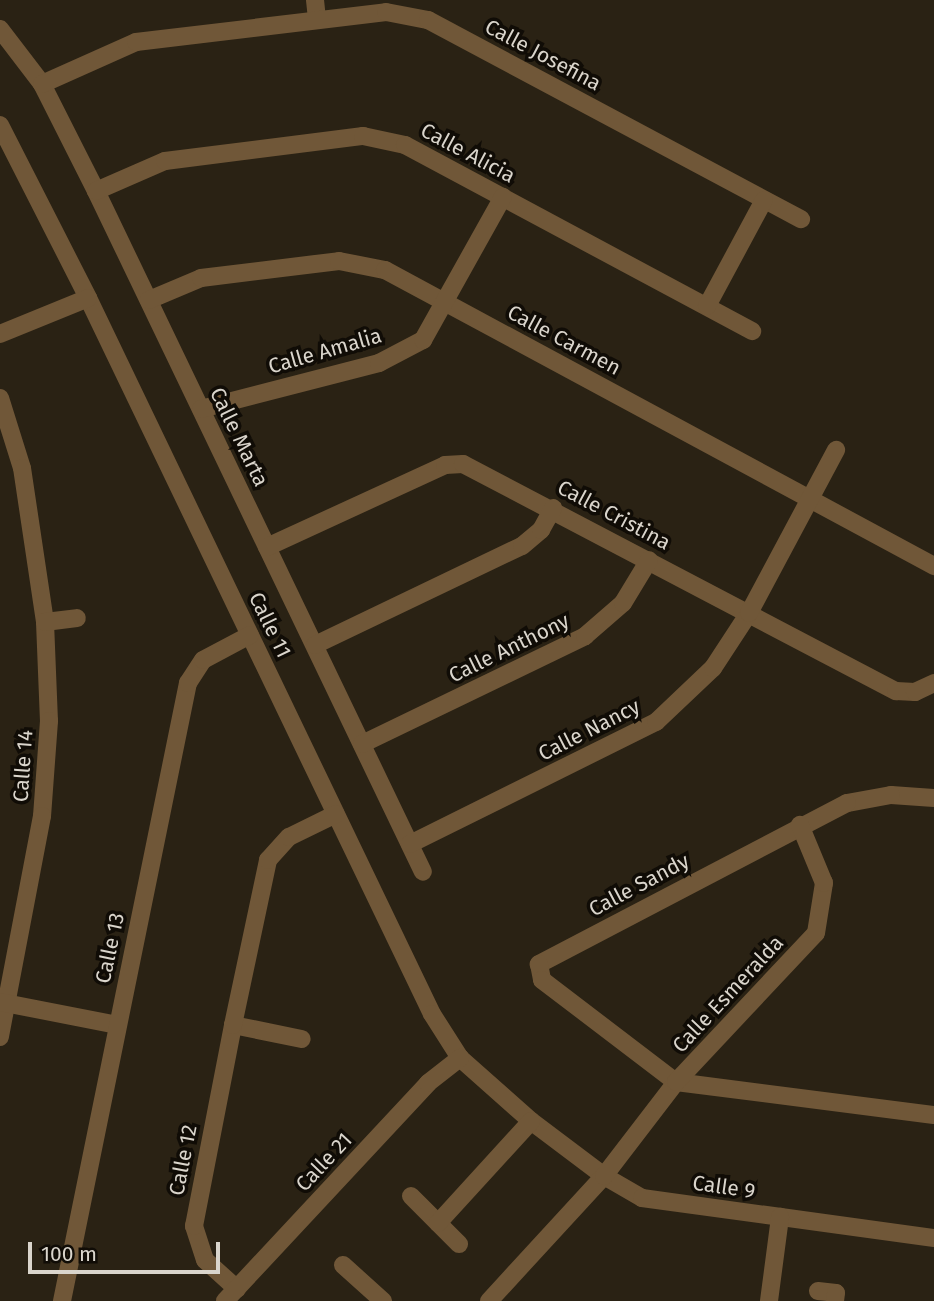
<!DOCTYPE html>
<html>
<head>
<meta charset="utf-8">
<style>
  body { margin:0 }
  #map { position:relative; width:934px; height:1301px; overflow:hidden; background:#2a2214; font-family:"Fira Sans",sans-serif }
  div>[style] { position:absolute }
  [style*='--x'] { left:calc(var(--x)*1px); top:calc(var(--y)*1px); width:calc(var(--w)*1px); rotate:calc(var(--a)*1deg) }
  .minor>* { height:18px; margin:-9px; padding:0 9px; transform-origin:9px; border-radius:9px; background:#705738 }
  span { translate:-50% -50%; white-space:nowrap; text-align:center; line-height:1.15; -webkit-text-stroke:7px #100c06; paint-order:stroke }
  .street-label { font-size:21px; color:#dad5cc }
  .scale { position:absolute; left:28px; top:1242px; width:192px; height:32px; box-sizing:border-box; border:4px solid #dad5cc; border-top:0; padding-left:9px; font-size:21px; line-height:24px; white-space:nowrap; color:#dad5cc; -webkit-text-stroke:5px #100c06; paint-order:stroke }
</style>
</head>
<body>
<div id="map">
  <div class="minor">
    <div style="--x:315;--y:0;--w:19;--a:84"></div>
    <div style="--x:0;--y:29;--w:69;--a:52.6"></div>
    <div style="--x:42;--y:84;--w:120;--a:63.2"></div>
    <div style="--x:96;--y:191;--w:755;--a:64.35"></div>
    <div style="--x:42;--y:84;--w:103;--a:-24.1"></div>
    <div style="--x:136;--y:42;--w:252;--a:-6.8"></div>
    <div style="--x:386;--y:12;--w:43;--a:10.8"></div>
    <div style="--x:428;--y:20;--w:423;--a:28.1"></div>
    <div style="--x:0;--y:125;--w:194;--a:63"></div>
    <div style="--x:88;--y:298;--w:794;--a:64.34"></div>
    <div style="--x:432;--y:1014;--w:52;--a:57.5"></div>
    <div style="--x:460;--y:1058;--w:95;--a:41.6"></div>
    <div style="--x:531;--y:1121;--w:91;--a:37"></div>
    <div style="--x:604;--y:1176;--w:44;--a:30.1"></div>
    <div style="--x:642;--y:1198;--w:295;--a:7.8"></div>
    <div style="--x:96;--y:191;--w:75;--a:-23.5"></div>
    <div style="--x:165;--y:161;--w:200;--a:-7.2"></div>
    <div style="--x:363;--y:136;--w:43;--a:12.1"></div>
    <div style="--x:405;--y:145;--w:394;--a:28.2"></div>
    <div style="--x:149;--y:300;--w:56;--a:-22.9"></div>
    <div style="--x:201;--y:278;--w:139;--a:-7"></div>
    <div style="--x:339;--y:261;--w:47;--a:11.1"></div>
    <div style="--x:385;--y:270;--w:624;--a:28.33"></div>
    <div style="--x:707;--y:306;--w:120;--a:-61.7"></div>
    <div style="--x:0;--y:334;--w:95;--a:-22.2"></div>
    <div style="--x:0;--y:398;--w:73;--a:72.6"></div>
    <div style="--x:22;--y:468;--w:156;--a:81.5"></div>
    <div style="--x:45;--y:622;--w:99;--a:87.7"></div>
    <div style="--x:49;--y:721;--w:95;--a:94.2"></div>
    <div style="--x:42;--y:816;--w:225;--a:100.8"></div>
    <div style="--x:201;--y:409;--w:184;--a:-14.5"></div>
    <div style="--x:379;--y:363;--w:50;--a:-27.6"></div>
    <div style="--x:423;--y:340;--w:164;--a:-60.8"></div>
    <div style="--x:267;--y:547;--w:196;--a:-24.7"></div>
    <div style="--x:445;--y:465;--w:18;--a:-3"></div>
    <div style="--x:463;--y:464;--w:489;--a:27.7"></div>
    <div style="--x:896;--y:691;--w:19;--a:3"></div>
    <div style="--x:915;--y:692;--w:21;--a:-25"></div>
    <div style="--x:45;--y:622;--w:32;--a:-7"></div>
    <div style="--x:315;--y:645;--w:229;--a:-25.6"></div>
    <div style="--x:522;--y:546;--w:25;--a:-40"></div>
    <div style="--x:541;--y:530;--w:25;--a:-61"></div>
    <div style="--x:362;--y:744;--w:248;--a:-25.8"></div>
    <div style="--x:585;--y:636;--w:50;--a:-41"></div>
    <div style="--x:623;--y:603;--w:50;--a:-58.8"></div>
    <div style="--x:934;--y:798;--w:43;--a:-176"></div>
    <div style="--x:891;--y:795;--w:45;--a:169.7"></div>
    <div style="--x:847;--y:803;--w:348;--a:152.4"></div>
    <div style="--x:539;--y:964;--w:16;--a:79"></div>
    <div style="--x:542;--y:980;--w:168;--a:37.3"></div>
    <div style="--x:676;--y:1082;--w:260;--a:7.3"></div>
    <div style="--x:410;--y:844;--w:275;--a:-26.4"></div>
    <div style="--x:656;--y:722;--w:79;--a:-43.5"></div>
    <div style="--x:713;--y:668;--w:66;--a:-56.8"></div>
    <div style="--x:749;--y:613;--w:185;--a:-61.9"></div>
    <div style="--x:0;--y:1002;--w:119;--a:11.1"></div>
    <div style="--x:233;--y:1025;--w:70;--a:11.5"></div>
    <div style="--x:411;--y:1196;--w:68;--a:45"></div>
    <div style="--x:438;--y:1223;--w:138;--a:-47.6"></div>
    <div style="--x:343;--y:1265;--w:54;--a:42"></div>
    <div style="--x:237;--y:1289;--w:43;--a:-137.8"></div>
    <div style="--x:205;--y:1260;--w:36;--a:-108"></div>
    <div style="--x:194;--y:1226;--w:205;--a:-79"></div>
    <div style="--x:233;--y:1025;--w:169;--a:-78"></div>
    <div style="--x:268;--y:860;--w:31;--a:-48"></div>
    <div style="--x:289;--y:837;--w:52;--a:-26.1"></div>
    <div style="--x:818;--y:1291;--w:18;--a:6"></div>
    <div style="--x:836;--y:1293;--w:8;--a:97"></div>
    <div style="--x:62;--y:1301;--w:631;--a:-78.48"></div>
    <div style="--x:188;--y:683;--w:27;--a:-57"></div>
    <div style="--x:203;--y:660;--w:53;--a:-28"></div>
    <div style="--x:225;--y:1301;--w:298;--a:-47"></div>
    <div style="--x:428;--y:1083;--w:41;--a:-38"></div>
    <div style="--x:489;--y:1301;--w:170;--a:-47.4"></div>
    <div style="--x:604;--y:1176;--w:118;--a:-52.5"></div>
    <div style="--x:676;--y:1082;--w:204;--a:-46.8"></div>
    <div style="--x:816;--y:933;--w:51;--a:-80.9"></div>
    <div style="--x:824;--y:883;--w:63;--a:-112.5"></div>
    <div style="--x:769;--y:1301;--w:85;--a:-82.5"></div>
  </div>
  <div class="street-label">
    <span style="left:543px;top:55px;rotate:28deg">Calle Josefina</span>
    <span style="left:468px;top:153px;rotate:28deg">Calle Alicia</span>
    <span style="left:564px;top:340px;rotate:28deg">Calle Carmen</span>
    <span style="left:325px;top:351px;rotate:-16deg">Calle Amalia</span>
    <span style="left:239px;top:437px;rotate:64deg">Calle Marta</span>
    <span style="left:614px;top:515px;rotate:28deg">Calle Cristina</span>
    <span style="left:270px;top:625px;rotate:64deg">Calle 11</span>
    <span style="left:509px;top:648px;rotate:-26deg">Calle Anthony</span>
    <span style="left:589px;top:730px;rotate:-27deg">Calle Nancy</span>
    <span style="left:23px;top:766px;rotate:-86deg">Calle 14</span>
    <span style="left:639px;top:885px;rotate:-28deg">Calle Sandy</span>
    <span style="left:110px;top:948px;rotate:-78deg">Calle 13</span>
    <span style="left:728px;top:994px;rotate:-47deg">Calle Esmeralda</span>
    <span style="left:183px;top:1160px;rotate:-79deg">Calle 12</span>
    <span style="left:324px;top:1162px;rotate:-47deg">Calle 21</span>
    <span style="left:724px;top:1187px;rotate:8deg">Calle 9</span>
  </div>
  <div class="scale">100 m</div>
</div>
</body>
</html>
